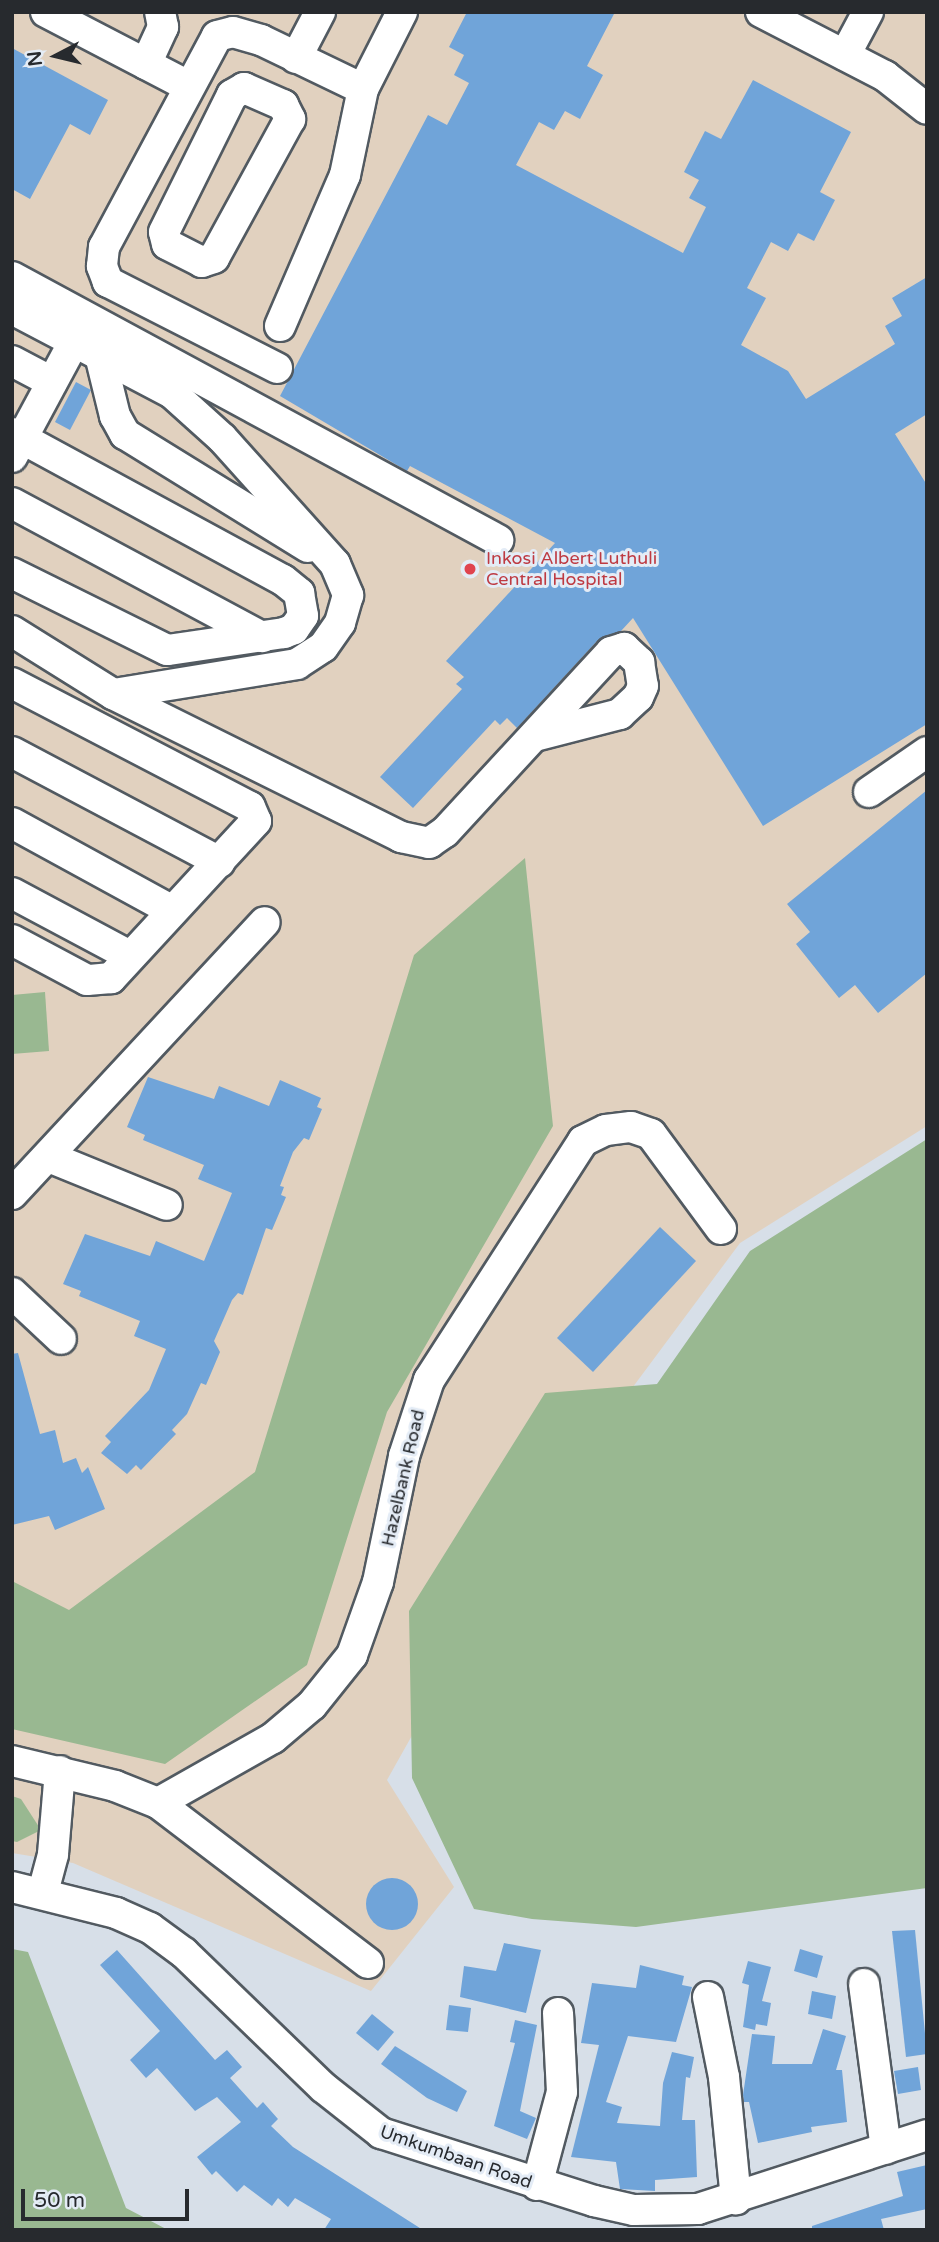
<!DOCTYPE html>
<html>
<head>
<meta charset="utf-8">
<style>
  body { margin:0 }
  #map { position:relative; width:939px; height:2242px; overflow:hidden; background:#d7dfe8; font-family:"Varela Round",sans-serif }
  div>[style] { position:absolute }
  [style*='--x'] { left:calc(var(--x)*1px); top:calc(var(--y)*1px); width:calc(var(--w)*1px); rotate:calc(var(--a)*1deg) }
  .medical>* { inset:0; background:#e1d1bf }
  .green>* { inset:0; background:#99b891 }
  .building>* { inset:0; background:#70a4d9 }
  .round { border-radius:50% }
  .roads { filter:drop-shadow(2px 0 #525a61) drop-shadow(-2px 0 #525a61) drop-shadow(0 2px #525a61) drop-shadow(0 -2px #525a61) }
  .minor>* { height:30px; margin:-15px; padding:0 15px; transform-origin:15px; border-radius:15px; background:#fff }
  .dots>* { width:19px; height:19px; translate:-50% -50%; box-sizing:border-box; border:4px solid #e4ecf6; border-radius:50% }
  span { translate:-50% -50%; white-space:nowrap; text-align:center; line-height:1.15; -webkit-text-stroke:6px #e4ecf6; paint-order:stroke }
  .health-label { font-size:18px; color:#be3a42 }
  .left { translate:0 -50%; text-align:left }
  .street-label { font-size:18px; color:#272a2e }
  .frame { position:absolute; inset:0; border:14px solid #272a2e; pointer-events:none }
  .north { position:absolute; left:21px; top:21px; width:70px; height:70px; -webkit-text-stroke:5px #e4ecf6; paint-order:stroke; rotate:263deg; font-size:19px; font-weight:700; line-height:28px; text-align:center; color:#272a2e }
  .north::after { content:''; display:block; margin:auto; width:24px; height:32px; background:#272a2e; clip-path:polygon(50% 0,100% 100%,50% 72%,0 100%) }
  .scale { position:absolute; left:21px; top:2189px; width:168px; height:32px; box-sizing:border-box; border:4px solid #272a2e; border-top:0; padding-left:9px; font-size:21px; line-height:24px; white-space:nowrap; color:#272a2e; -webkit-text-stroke:5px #e4ecf6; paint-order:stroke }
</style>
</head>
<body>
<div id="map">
  <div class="medical">
    <div style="clip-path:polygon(12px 12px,927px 12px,927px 1126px,740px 1243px,531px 1524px,387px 1780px,454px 1887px,371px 1991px,73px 1863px,12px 1853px)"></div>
  </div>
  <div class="green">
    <div style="clip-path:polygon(525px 858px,553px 1126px,387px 1412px,307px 1665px,165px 1764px,12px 1729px,12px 1581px,69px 1610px,255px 1472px,414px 955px)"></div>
    <div style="clip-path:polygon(45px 992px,49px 1051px,12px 1054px,12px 995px)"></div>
    <div style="clip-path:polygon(927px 1139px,927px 1888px,636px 1927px,532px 1919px,474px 1909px,412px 1778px,409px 1611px,545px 1393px,657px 1384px,750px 1251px)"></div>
    <div style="clip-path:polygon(12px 1796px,21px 1799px,41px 1830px,17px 1842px,12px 1841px)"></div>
    <div style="clip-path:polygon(12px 1949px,28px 1952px,126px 2208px,168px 2230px,12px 2230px)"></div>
  </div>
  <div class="building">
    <div style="clip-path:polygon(467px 12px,615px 12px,587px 66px,603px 75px,580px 119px,565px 111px,554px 130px,539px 122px,516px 165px,683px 253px,706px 207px,689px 198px,699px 180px,684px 172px,705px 131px,721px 139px,753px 80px,851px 132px,820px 192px,835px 200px,814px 241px,798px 233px,788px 251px,771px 242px,747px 288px,766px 298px,741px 345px,788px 371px,806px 399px,895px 344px,885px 326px,902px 316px,892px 298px,927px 277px,927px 414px,895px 434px,927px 485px,927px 724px,763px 826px,633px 618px,621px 631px,598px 640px,517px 728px,507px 718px,500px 725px,495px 720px,413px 808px,380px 777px,462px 689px,456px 684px,464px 677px,446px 661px,555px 543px,410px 466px,407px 471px,280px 396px,428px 115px,447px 125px,469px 83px,454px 75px,464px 55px,449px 47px)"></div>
    <div style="clip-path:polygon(12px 48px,108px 100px,90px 135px,70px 124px,30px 199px,12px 189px)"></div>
    <div style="clip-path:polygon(76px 382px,91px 390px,70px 430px,55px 422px)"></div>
    <div style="clip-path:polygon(927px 790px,927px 973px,878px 1013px,855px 985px,839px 998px,796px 944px,810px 932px,787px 904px)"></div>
    <div style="clip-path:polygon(148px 1077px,214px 1099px,219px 1086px,269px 1106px,280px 1080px,321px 1098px,317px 1107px,322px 1109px,309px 1140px,304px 1138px,293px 1152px,280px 1186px,284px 1187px,281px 1195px,286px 1197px,272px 1230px,266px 1228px,243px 1295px,238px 1293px,232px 1300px,214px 1341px,220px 1352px,206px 1385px,201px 1383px,187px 1414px,172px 1430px,176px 1434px,141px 1470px,136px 1465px,127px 1474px,101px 1453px,111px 1442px,105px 1436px,149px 1390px,166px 1349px,134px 1336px,140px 1321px,79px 1296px,81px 1291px,63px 1284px,85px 1234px,150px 1256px,156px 1241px,204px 1261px,232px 1193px,198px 1179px,204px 1165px,143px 1140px,145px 1135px,127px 1127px)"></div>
    <div style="clip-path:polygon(660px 1227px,696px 1261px,593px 1372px,557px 1338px)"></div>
    <div style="clip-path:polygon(18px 1353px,40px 1434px,55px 1430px,63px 1463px,76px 1458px,82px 1473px,88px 1467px,105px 1509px,55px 1530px,49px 1516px,12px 1525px,12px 1354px)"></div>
    <div class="round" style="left:366px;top:1878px;width:52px;height:52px"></div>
    <div style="clip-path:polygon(915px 1930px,927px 2054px,906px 2057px,892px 1931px)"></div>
    <div style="clip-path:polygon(504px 1943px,541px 1950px,526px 2013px,460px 1997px,464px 1966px,496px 1971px)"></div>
    <div style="clip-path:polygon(800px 1949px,823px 1956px,817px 1978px,794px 1971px)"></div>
    <div style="clip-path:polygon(117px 1950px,215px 2060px,227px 2050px,242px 2067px,230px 2078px,257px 2108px,263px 2102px,278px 2119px,271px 2126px,293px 2147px,423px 2230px,324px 2230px,331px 2219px,295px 2198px,288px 2207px,278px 2198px,272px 2206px,244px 2185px,237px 2192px,216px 2171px,212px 2175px,197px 2157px,241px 2122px,217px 2097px,195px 2111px,157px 2068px,146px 2078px,130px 2060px,160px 2031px,100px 1965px)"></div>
    <div style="clip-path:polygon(748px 1961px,771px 1967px,762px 2001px,771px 2003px,767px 2026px,756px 2024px,755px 2030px,743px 2027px,749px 1985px,742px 1983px)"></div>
    <div style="clip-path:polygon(640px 1965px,684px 1976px,682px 1985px,692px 1987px,676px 2042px,628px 2036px,606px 2102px,622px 2107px,617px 2123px,660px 2126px,663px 2083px,672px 2052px,694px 2057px,690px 2078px,686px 2077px,682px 2120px,695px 2120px,697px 2177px,655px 2180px,655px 2191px,620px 2189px,616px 2162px,571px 2157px,599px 2045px,581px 2043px,592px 1983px,636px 1988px)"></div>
    <div style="clip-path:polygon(812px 1991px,836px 1996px,832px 2019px,808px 2014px)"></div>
    <div style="clip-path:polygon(449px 2005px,471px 2008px,468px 2032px,446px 2030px)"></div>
    <div style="clip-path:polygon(372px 2014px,394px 2032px,378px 2051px,356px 2033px)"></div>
    <div style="clip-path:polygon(515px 2020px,537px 2025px,520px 2111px,536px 2118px,527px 2139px,494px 2126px,515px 2043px,510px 2042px)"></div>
    <div style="clip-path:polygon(823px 2029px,846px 2036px,836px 2070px,842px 2070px,847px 2122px,811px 2127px,812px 2132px,758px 2143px,749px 2102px,744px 2102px,743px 2095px,752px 2034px,775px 2036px,772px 2064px,812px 2064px)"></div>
    <div style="clip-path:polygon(395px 2046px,467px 2091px,457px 2112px,427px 2098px,381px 2064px)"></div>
    <div style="clip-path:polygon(918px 2067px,921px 2090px,898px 2094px,894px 2071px)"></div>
    <div style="clip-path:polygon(927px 2165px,927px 2209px,881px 2219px,884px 2230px,812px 2230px,812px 2226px,903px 2196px,897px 2172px)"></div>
  </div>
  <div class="roads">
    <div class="minor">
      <div style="--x:46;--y:12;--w:160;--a:27.5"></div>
      <div style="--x:761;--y:12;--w:140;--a:27.3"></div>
      <div style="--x:885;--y:76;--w:53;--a:38.2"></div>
      <div style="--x:845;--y:55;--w:49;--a:-61.9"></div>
      <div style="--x:296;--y:58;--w:52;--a:-62.4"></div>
      <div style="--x:146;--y:64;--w:41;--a:-65.3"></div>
      <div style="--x:163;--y:27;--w:15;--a:-101"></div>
      <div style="--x:244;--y:88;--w:43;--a:23.6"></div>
      <div style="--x:283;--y:105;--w:16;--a:63"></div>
      <div style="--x:290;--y:119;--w:158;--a:118.7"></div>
      <div style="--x:214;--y:258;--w:13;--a:162"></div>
      <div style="--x:202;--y:262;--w:39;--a:-153"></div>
      <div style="--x:167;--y:244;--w:12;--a:-104"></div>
      <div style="--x:164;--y:232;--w:153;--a:-63.6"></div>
      <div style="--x:232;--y:95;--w:14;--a:-30"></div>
      <div style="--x:12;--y:277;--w:553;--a:28.42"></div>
      <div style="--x:12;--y:309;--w:181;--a:27.7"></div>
      <div style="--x:172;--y:393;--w:67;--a:42"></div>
      <div style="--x:222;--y:438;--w:169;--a:48.1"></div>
      <div style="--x:335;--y:564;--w:34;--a:67"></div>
      <div style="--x:348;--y:595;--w:29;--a:106"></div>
      <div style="--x:340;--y:623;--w:29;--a:125"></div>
      <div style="--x:323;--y:647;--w:31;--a:147"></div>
      <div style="--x:297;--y:664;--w:186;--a:170.7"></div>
      <div style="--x:280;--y:326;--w:164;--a:-66.7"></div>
      <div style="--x:345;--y:175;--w:88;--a:-78.2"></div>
      <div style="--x:100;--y:355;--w:63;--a:76.2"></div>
      <div style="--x:115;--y:416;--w:21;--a:61"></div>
      <div style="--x:125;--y:434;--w:215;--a:31.7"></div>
      <div style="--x:12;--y:361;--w:45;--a:27.7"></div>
      <div style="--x:277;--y:368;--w:190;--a:-153"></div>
      <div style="--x:108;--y:282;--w:17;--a:-111"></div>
      <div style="--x:102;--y:266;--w:19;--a:-84"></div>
      <div style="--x:104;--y:247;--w:239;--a:-61.8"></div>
      <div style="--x:217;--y:36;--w:16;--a:-14"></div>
      <div style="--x:233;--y:32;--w:29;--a:16"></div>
      <div style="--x:261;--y:40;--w:113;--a:25.7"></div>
      <div style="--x:363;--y:89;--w:86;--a:-63.1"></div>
      <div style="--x:12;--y:433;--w:308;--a:28.5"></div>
      <div style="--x:283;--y:580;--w:21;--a:39"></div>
      <div style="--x:299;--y:593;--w:23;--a:80"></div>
      <div style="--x:303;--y:616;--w:16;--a:125"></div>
      <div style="--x:294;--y:629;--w:11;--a:158"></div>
      <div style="--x:284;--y:633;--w:118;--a:171.7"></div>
      <div style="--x:167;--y:650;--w:173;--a:-153.6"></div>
      <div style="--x:12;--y:457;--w:131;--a:-61.7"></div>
      <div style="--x:12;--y:503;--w:284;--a:28.2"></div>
      <div style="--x:12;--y:631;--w:119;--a:32"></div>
      <div style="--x:113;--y:694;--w:322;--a:26.4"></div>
      <div style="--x:401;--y:837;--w:29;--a:12"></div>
      <div style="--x:429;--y:843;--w:19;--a:-35"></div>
      <div style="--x:445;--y:832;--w:245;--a:-47.3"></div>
      <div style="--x:611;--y:652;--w:14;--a:-17"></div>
      <div style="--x:624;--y:648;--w:21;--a:43"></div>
      <div style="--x:639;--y:662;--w:24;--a:81"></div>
      <div style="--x:643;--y:686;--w:12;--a:114"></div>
      <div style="--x:638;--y:697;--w:25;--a:137"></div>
      <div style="--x:620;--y:714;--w:88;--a:165.5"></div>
      <div style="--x:12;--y:683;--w:268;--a:27.5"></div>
      <div style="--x:250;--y:807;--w:15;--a:67"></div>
      <div style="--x:256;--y:821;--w:214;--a:132.7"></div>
      <div style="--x:111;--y:978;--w:24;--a:175"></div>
      <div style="--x:87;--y:980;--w:85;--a:-151.9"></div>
      <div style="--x:12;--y:752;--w:235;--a:27.9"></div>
      <div style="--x:869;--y:792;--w:70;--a:-34.6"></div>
      <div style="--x:12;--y:823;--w:183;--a:28.7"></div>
      <div style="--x:12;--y:893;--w:134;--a:28.1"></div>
      <div style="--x:49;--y:1157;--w:127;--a:22.1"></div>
      <div style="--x:12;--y:1194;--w:371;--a:-47.1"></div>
      <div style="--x:12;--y:1293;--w:67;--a:43.2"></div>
      <div style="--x:12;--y:1761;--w:106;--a:13.6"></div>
      <div style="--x:115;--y:1786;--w:46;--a:21.6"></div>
      <div style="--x:158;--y:1803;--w:264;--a:37.3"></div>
      <div style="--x:158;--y:1803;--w:132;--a:-29.5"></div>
      <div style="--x:273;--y:1738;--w:51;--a:-40.2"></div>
      <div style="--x:312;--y:1705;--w:64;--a:-51.3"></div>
      <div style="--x:352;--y:1655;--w:77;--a:-70.4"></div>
      <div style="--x:378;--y:1582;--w:129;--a:-78.3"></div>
      <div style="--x:404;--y:1456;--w:80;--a:-71.8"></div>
      <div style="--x:429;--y:1380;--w:284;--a:-57.2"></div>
      <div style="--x:583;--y:1141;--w:25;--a:-26"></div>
      <div style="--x:606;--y:1130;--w:25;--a:-7"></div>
      <div style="--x:631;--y:1127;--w:21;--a:19"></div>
      <div style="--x:651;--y:1134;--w:118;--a:53.6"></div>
      <div style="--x:12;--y:1887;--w:107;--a:14"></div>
      <div style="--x:116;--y:1913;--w:37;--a:24"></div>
      <div style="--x:150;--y:1928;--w:42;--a:36.3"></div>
      <div style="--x:184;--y:1953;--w:194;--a:44"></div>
      <div style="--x:324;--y:2088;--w:73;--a:38.3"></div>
      <div style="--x:381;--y:2133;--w:224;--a:17.7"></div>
      <div style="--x:594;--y:2201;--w:41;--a:12.7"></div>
      <div style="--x:634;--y:2210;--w:64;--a:-0.9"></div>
      <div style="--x:698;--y:2209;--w:241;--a:-17.9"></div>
      <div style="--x:43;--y:1892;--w:39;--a:-75"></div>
      <div style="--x:53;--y:1854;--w:83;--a:-85.2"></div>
      <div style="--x:864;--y:1984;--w:166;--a:82.4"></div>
      <div style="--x:708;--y:1997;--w:82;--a:78.7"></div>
      <div style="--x:724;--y:2077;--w:123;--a:84.4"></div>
      <div style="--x:537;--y:2185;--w:96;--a:-75"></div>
      <div style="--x:562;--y:2092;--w:79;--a:-92.9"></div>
    </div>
  </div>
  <div class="dots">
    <div style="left:470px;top:569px;background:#e0444e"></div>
  </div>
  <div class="health-label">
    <span class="left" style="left:486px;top:569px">Inkosi Albert Luthuli<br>Central Hospital</span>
  </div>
  <div class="street-label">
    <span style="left:403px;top:1478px;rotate:-77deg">Hazelbank Road</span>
    <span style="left:456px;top:2157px;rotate:19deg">Umkumbaan Road</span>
  </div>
  <div class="frame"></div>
  <div class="north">N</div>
  <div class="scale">50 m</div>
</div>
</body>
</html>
